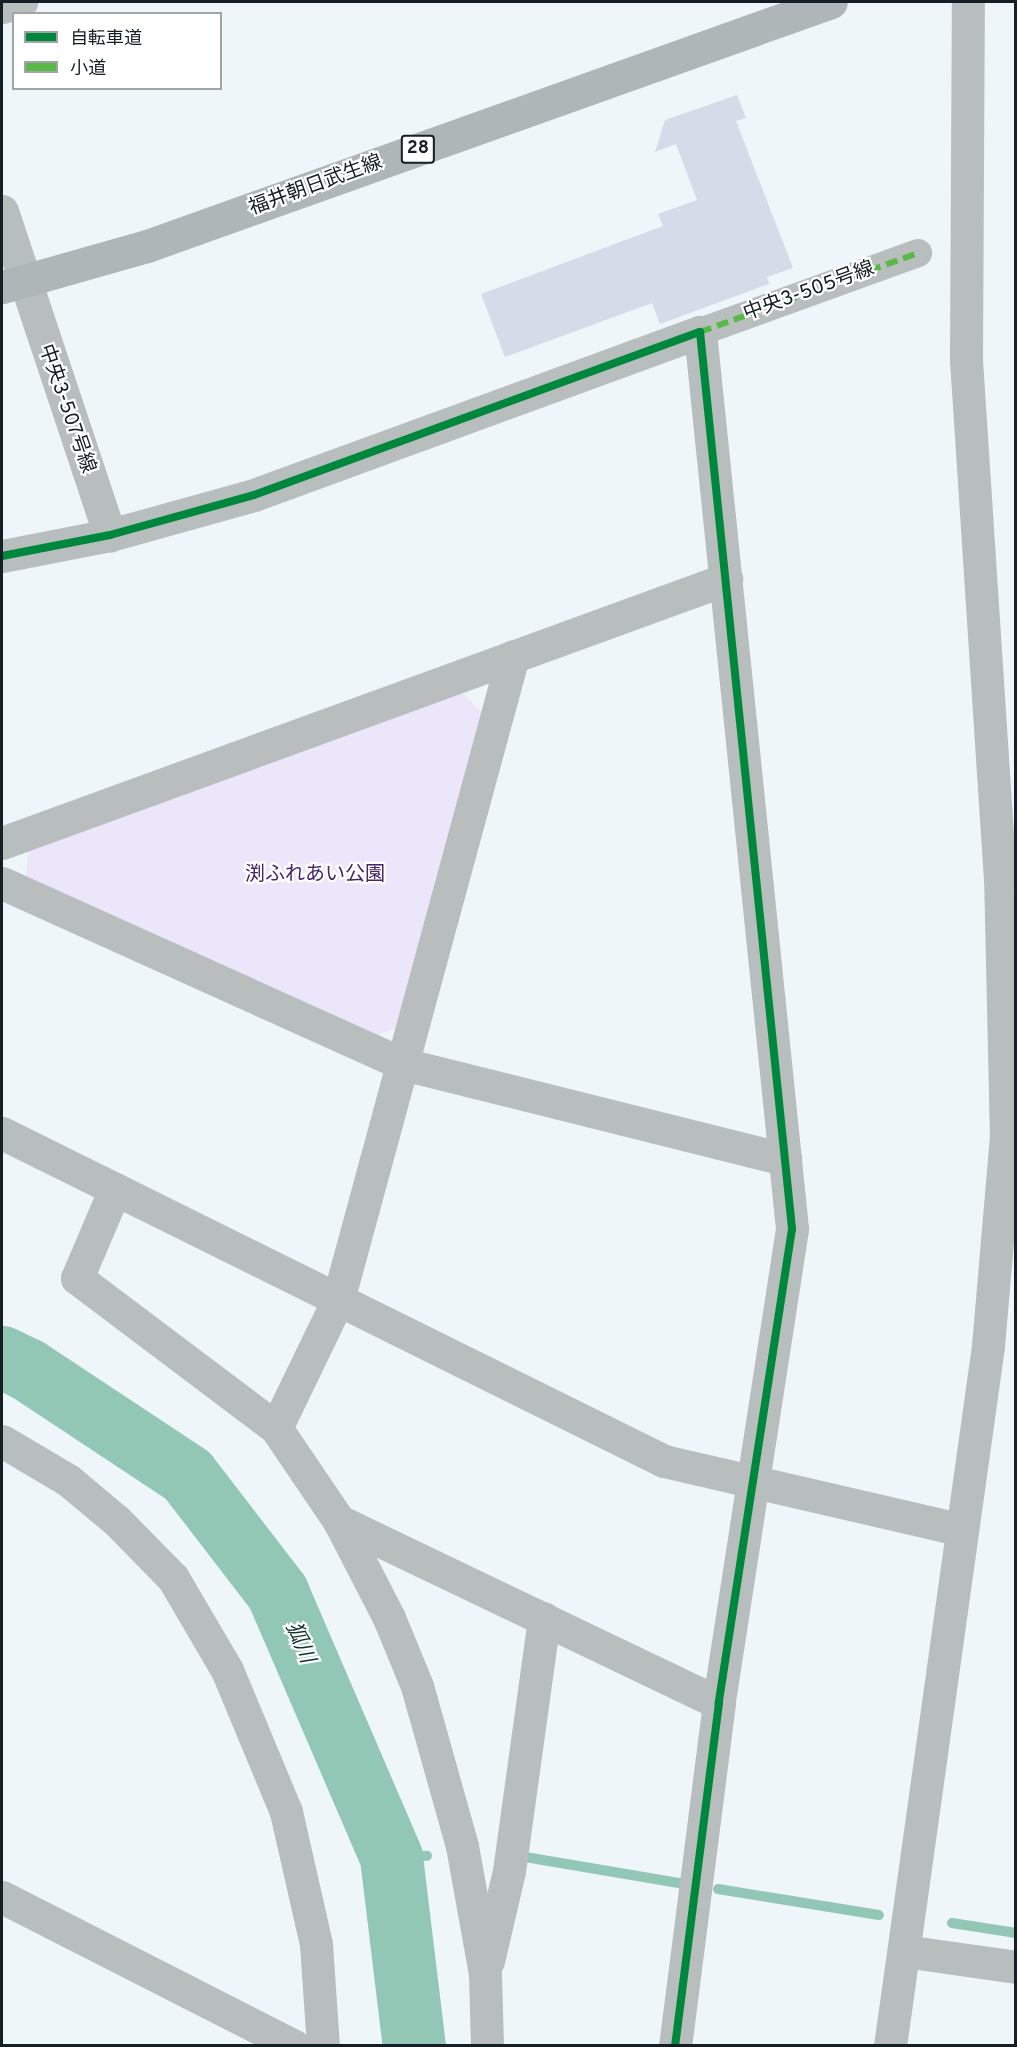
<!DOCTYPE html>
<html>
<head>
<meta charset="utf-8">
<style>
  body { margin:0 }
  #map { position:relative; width:1017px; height:2047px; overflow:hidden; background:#eff6fa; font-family:Overpass,"Noto Sans JP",sans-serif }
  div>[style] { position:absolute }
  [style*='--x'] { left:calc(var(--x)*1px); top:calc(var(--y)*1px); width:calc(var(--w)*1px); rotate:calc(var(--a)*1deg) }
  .green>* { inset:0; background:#ebe6f9 }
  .stream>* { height:10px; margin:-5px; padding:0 5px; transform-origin:5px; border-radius:5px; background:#91c7b4 }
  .river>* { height:63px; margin:-31.5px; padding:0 31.5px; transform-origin:31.5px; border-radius:31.5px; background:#91c7b4 }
  .building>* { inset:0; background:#d5dbe8 }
  .pedestrian>* { height:28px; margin:-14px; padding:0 14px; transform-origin:14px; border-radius:14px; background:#b8bdbe }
  .minor>* { height:33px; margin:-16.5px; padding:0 16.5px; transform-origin:16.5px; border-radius:16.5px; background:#b8bdbe }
  .tertiary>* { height:33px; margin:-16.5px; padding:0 16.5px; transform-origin:16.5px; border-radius:16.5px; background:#b8bdbe }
  .primary>* { height:33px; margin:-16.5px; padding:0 16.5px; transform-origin:16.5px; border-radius:16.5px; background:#aeb6b8 }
  .quiet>* { height:6px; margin-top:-3px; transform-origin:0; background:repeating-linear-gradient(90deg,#58b947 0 12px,transparent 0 18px) }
  .cycleway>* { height:8px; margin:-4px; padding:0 4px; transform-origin:4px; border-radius:4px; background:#00873e }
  span { translate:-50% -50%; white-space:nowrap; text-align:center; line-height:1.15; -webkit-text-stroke:4.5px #fff; paint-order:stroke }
  .shield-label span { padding:2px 4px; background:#fff; border:2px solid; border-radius:4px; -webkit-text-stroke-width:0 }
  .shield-label { font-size:18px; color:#141f26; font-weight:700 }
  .street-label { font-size:20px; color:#141f26 }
  .park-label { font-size:20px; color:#492469 }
  .water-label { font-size:21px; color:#133629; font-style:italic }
  .frame { position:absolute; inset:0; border:3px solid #141f26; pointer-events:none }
  .legend { position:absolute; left:12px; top:12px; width:210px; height:78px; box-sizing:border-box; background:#fff; border:2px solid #a1a5a8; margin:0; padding:8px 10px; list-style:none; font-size:18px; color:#141f26 }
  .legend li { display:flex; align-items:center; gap:12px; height:30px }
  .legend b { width:30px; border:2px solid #a1a5a8 }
</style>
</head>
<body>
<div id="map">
  <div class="green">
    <div style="clip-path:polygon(462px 693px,483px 713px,398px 1027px,378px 1035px,26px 877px,28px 850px)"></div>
  </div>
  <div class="stream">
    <div style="--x:391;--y:1857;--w:36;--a:-2"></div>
    <div style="--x:525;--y:1857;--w:162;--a:9.6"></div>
    <div style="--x:718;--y:1889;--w:163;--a:9.2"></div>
    <div style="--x:952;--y:1923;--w:65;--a:8.9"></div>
  </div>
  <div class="river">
    <div style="--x:2;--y:1357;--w:28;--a:26"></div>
    <div style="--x:27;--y:1369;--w:192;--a:33.5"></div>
    <div style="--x:187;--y:1475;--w:148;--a:52.4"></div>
    <div style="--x:277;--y:1592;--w:288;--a:66.7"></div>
    <div style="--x:391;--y:1857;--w:190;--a:83.1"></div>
  </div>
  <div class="building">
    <div style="clip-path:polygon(737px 95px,746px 118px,736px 121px,793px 268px,767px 277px,769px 284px,660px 324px,652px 303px,505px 357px,481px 294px,663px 226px,658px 214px,697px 200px,676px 144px,655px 152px,665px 120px)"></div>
  </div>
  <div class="pedestrian">
    <div style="--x:700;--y:332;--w:232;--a:-19.9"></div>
  </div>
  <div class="minor">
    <div style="--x:2;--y:7;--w:20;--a:-15"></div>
    <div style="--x:2;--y:211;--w:342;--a:71.6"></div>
    <div style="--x:2;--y:556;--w:110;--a:-11"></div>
    <div style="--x:110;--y:535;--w:149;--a:-15.5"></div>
    <div style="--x:254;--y:495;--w:475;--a:-20.1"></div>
    <div style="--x:700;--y:332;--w:902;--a:84.14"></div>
    <div style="--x:792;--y:1229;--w:480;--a:98.8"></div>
    <div style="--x:719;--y:1703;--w:346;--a:97.3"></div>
    <div style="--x:2;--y:843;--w:771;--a:-20.03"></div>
    <div style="--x:2;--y:883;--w:440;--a:24.3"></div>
    <div style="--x:403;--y:1064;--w:394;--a:14"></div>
    <div style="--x:2;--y:1133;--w:739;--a:26.36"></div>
    <div style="--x:664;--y:1461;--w:306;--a:13"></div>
    <div style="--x:115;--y:1189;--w:97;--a:113.1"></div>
    <div style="--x:77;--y:1278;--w:249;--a:37"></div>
    <div style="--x:276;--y:1428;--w:112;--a:55.9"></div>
    <div style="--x:339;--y:1521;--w:109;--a:62.7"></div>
    <div style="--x:389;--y:1618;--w:74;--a:67.6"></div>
    <div style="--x:417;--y:1686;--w:166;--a:74.3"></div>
    <div style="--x:462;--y:1846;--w:130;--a:79.8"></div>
    <div style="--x:485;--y:1974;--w:72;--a:88.4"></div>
    <div style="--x:276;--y:1428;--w:142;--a:-64.2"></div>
    <div style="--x:338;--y:1300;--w:667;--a:-74.8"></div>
    <div style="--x:2;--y:1441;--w:77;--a:30.6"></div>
    <div style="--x:68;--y:1480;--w:64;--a:39.9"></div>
    <div style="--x:117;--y:1521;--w:80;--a:45.5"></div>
    <div style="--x:173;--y:1578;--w:107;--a:59.6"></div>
    <div style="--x:227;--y:1670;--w:154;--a:67.4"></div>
    <div style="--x:286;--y:1812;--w:135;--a:77.2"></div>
    <div style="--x:316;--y:1944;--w:102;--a:86.1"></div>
    <div style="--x:339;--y:1521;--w:421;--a:25.6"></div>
    <div style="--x:488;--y:1961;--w:92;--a:-76.9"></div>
    <div style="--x:509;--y:1871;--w:255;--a:-82.1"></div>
  </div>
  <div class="tertiary">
    <div style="--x:2;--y:1897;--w:328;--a:27"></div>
    <div style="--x:904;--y:1951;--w:113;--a:8.1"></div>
    <div style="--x:890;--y:2046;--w:707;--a:-82.03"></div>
    <div style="--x:988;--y:1346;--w:209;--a:-85.1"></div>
    <div style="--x:1006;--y:1138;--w:258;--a:-91.3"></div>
    <div style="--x:1000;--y:880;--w:521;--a:-93.74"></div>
    <div style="--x:966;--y:360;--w:358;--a:-89.7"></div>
  </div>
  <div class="primary">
    <div style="--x:2;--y:287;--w:151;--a:-15.8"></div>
    <div style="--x:147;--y:246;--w:726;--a:-19.63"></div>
  </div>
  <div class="quiet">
    <div style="--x:700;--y:332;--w:232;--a:-19.9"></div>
  </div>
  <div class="cycleway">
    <div style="--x:2;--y:556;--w:110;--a:-11"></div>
    <div style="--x:110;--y:535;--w:149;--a:-15.5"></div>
    <div style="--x:254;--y:495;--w:475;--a:-20.1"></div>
    <div style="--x:700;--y:332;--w:902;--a:84.14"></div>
    <div style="--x:792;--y:1229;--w:480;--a:98.8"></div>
    <div style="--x:719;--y:1703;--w:346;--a:97.3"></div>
  </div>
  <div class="shield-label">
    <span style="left:418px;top:149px">28</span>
  </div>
  <div class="street-label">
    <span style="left:316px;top:186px;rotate:-20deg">福井朝日武生線</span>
    <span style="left:809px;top:292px;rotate:-20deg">中央3-505号線</span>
    <span style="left:66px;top:409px;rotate:71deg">中央3-507号線</span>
  </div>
  <div class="park-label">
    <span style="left:315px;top:875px">渕ふれあい公園</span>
  </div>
  <div class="water-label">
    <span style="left:299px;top:1643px;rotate:67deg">狐川</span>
  </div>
  <div class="frame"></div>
  <ul class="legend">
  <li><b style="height:8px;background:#00873e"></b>自転車道</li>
  <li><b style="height:8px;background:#58b947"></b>小道</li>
  </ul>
</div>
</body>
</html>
